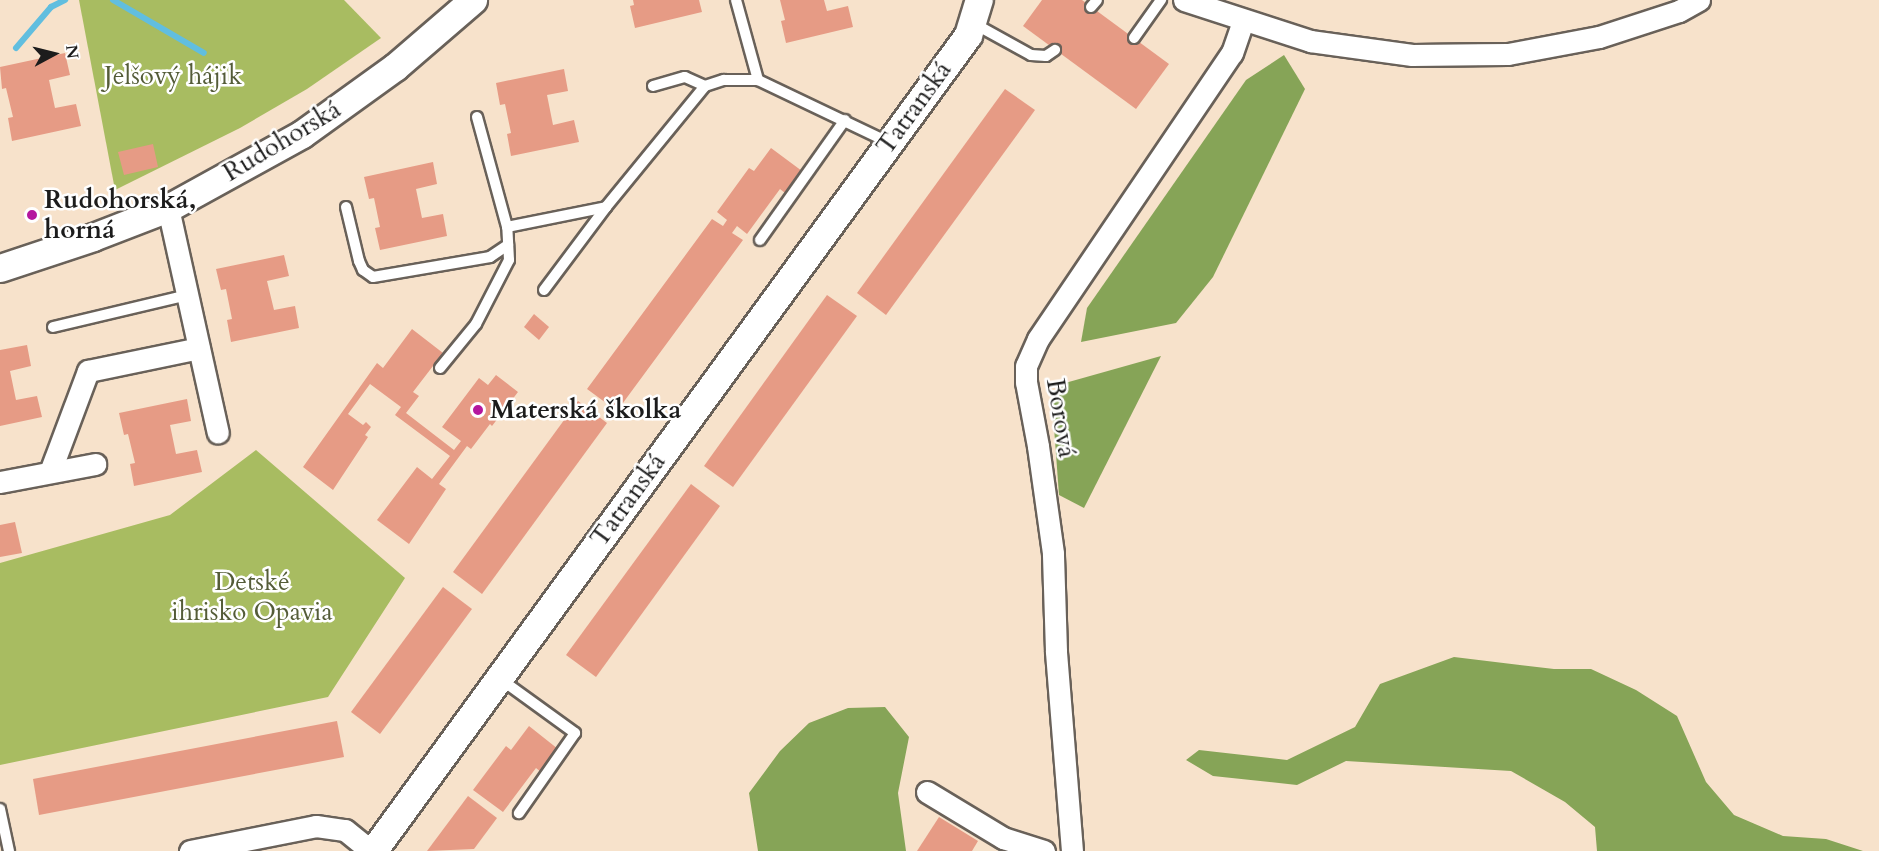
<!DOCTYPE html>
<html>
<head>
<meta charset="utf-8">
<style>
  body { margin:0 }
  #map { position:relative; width:1879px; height:851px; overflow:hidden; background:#f7e2cb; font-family:Cardo,serif }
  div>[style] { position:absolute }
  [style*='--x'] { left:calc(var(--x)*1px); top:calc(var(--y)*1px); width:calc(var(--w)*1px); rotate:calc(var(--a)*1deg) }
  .green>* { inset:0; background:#a8bc61 }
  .forest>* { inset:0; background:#86a457 }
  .stream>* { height:6px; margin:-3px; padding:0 3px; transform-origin:3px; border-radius:3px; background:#61bedf }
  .building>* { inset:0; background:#e69b85 }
  .roads { filter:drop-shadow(2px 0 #696159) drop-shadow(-2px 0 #696159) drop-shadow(0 2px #696159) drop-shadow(0 -2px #696159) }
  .service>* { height:10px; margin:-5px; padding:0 5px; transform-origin:5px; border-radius:5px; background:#fff }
  .minor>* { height:21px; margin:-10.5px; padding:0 10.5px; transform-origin:10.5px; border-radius:10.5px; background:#fff }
  .tertiary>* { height:27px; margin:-13.5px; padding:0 13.5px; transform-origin:13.5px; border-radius:13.5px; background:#fff }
  .dots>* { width:16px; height:16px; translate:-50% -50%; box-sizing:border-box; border:3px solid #fff; border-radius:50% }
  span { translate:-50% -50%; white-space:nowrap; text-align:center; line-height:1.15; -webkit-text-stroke:5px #fff; paint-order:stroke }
  .park-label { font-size:26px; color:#545c38 }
  .street-label { font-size:26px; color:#1c1c1c }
  .poi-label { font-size:26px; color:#1c1c1c; font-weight:700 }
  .left { translate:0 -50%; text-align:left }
  .north { position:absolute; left:24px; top:24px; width:60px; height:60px; -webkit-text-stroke:4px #fff; paint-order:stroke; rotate:83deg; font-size:16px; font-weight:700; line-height:24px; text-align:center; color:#1c1c1c }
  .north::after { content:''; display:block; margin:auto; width:21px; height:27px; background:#1c1c1c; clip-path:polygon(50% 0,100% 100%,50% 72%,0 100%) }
</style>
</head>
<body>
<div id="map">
  <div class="green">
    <div style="clip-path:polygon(79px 0,344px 0,381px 38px,307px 89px,240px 128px,115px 190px)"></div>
    <div style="clip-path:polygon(256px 450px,405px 578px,328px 697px,0 765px,0 563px,170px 515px)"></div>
  </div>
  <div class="forest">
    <div style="clip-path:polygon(1284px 55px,1305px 89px,1213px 277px,1176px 323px,1081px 342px,1087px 308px,1246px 80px)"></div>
    <div style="clip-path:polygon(1161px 356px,1084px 508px,1059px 495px,1052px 400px,1058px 385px)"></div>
    <div style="clip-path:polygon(1454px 657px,1554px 669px,1591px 669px,1636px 690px,1677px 716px,1706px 782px,1734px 815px,1783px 836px,1826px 839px,1863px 851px,1597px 851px,1595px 827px,1565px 802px,1511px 771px,1346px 761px,1297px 785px,1213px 776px,1186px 760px,1199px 750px,1287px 760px,1355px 727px,1380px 684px)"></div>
    <div style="clip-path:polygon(885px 707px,909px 737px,898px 793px,906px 851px,758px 851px,749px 793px,780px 751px,809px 723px,848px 708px)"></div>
  </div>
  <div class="stream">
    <div style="--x:113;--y:0;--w:105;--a:30.2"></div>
    <div style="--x:16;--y:48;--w:54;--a:-49.5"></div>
    <div style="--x:51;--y:7;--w:16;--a:-27"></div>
  </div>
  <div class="building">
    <div style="clip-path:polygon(633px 0,699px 0,702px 12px,635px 28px,630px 6px,634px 5px)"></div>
    <div style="clip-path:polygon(780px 0,824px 0,827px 11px,848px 6px,853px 27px,786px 43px,781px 21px,785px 20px)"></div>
    <div style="clip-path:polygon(1042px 0,1082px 0,1169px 64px,1136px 109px,1023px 26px)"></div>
    <div style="clip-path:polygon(65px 53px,70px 75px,49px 80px,55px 108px,76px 104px,81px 126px,12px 141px,8px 118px,13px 117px,6px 88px,2px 89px,0 67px)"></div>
    <div style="clip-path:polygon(564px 69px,568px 91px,547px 95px,553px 125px,574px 120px,579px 142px,511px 156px,507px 134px,511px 133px,505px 104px,500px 105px,496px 83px)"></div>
    <div style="clip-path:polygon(1005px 89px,1035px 110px,886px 315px,857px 293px)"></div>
    <div style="clip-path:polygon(153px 144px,158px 167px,124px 175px,118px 152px)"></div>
    <div style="clip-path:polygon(771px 148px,802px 171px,785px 193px,780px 189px,747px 234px,737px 226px,732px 233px,743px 240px,617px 411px,587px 389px,712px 219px,723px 226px,727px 220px,717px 212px,749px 168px,754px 171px)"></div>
    <div style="clip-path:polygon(433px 162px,437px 184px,416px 189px,422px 218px,443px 214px,447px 236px,380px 250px,375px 228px,380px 227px,374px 198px,369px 199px,364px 177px)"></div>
    <div style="clip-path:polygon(284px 255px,289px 276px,267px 281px,274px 310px,295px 306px,299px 328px,231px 342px,227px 320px,232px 319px,226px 289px,221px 290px,216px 269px)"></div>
    <div style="clip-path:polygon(827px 295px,857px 316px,733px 487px,704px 466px)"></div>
    <div style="clip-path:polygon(534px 314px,549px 327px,539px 340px,524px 327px)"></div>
    <div style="clip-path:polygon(412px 329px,443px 353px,413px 392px,419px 396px,406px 413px,454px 450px,461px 441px,442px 427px,479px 378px,488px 385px,496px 375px,518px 392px,492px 426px,490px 424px,471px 449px,467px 446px,439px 484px,446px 489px,409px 544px,377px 520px,417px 467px,432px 479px,450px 456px,395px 415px,401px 407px,370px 384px,348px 414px,363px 425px,366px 422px,371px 427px,365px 435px,368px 437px,333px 490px,303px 467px,377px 363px,383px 368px)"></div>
    <div style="clip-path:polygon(27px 345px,31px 366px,10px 371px,16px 400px,37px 396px,42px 417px,0 426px,0 350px)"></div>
    <div style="clip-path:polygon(187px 399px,191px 421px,170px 425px,176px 454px,197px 450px,202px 472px,134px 486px,130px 464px,135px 463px,128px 434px,124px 435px,119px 413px)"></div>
    <div style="clip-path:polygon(578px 401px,607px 423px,482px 594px,453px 572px)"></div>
    <div style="clip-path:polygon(691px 484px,720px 506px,596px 677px,566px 655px)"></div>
    <div style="clip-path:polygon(15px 522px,22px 553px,0 557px,0 525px)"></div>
    <div style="clip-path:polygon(443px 587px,472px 609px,380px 734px,351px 712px)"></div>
    <div style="clip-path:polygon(337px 721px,344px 757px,39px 815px,33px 779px)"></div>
    <div style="clip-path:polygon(529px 726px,558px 749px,541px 772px,536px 768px,503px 812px,473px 790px,506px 746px,511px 750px)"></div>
    <div style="clip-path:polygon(468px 796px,497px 818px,474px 849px,427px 851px)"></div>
    <div style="clip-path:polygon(939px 817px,978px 841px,972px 851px,917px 851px)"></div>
  </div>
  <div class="roads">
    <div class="service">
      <div style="--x:736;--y:0;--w:83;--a:74.6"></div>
      <div style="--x:758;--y:80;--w:144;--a:25.5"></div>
      <div style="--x:1091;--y:7;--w:9;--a:-49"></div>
      <div style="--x:973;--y:23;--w:66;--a:28.9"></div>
      <div style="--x:1031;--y:55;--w:15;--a:4"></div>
      <div style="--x:1046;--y:56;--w:11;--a:-34"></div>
      <div style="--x:1134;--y:38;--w:47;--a:-54.6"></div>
      <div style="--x:653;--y:86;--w:33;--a:-16"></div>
      <div style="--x:685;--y:77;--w:22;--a:24"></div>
      <div style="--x:477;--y:117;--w:114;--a:74.7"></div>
      <div style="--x:507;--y:227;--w:101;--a:-11.4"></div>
      <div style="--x:346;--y:207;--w:56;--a:76.5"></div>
      <div style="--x:359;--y:261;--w:10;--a:66"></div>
      <div style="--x:363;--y:270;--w:12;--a:35"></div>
      <div style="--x:373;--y:277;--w:119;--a:-9.7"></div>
      <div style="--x:490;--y:257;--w:22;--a:-34"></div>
      <div style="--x:760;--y:240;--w:147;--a:-54.7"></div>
      <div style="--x:544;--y:290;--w:104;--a:-53.2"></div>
      <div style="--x:606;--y:207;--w:156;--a:-50.7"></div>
      <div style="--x:705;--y:86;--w:20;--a:-18"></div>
      <div style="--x:724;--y:80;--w:34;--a:0"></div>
      <div style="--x:53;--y:327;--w:138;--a:-13.4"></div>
      <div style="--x:440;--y:368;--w:57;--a:-50.7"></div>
      <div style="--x:476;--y:324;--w:72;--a:-62.7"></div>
      <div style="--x:509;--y:260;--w:33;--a:-93"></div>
      <div style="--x:499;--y:678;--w:94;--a:35.9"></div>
      <div style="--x:575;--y:733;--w:98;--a:125"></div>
      <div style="--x:0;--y:809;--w:43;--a:77.9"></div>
    </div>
    <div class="minor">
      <div style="--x:1184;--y:0;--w:133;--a:18"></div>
      <div style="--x:1310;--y:41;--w:103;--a:7.8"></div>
      <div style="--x:1412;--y:55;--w:96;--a:-0.6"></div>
      <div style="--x:1508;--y:54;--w:93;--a:-10.6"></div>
      <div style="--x:1599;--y:37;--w:84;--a:-18"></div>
      <div style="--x:1679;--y:11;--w:23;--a:-29"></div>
      <div style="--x:168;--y:208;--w:230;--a:77.5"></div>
      <div style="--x:50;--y:472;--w:108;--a:-69.4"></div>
      <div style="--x:88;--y:371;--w:113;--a:-11.7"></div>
      <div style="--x:0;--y:482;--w:97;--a:-10.7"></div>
      <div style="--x:927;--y:792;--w:89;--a:31.2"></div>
      <div style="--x:1003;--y:838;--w:43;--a:17.6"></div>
      <div style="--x:190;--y:851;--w:128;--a:-11.2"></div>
      <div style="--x:316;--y:826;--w:29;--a:8"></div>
      <div style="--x:345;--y:830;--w:33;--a:39"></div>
      <div style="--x:1072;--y:851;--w:201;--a:-94.6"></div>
      <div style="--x:1056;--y:651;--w:98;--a:-91.8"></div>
      <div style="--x:1053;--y:553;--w:108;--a:-98"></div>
      <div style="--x:1038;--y:446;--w:65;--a:-100.6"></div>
      <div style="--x:1026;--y:382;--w:16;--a:-90"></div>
      <div style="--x:1026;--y:366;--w:30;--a:-66"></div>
      <div style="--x:1038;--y:339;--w:346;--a:-55.9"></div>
      <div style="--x:1232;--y:53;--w:34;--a:-71"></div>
    </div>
    <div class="tertiary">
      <div style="--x:0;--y:268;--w:98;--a:-18.4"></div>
      <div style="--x:93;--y:237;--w:80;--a:-21.1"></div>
      <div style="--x:168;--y:208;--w:153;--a:-28.9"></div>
      <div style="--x:302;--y:134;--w:115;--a:-35.8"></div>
      <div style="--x:395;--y:67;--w:103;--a:-40.7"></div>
      <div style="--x:373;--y:851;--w:1010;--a:-53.9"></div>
      <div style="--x:968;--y:35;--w:37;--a:-73"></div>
    </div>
  </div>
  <div class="dots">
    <div style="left:32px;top:215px;background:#b5179e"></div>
    <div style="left:478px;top:410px;background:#b5179e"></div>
  </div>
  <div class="park-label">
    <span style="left:173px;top:76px">Jelšový hájik</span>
    <span style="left:252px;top:597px">Detské<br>ihrisko Opavia</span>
  </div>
  <div class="street-label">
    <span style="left:914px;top:108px;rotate:-54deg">Tatranská</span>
    <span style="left:282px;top:141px;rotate:-31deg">Rudohorská</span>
    <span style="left:1061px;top:418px;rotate:81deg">Borová</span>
    <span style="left:628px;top:500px;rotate:-54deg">Tatranská</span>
  </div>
  <div class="poi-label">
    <span class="left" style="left:44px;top:215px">Rudohorská,<br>horná</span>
    <span class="left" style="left:490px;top:410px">Materská školka</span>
  </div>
  <div class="north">N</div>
</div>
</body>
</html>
